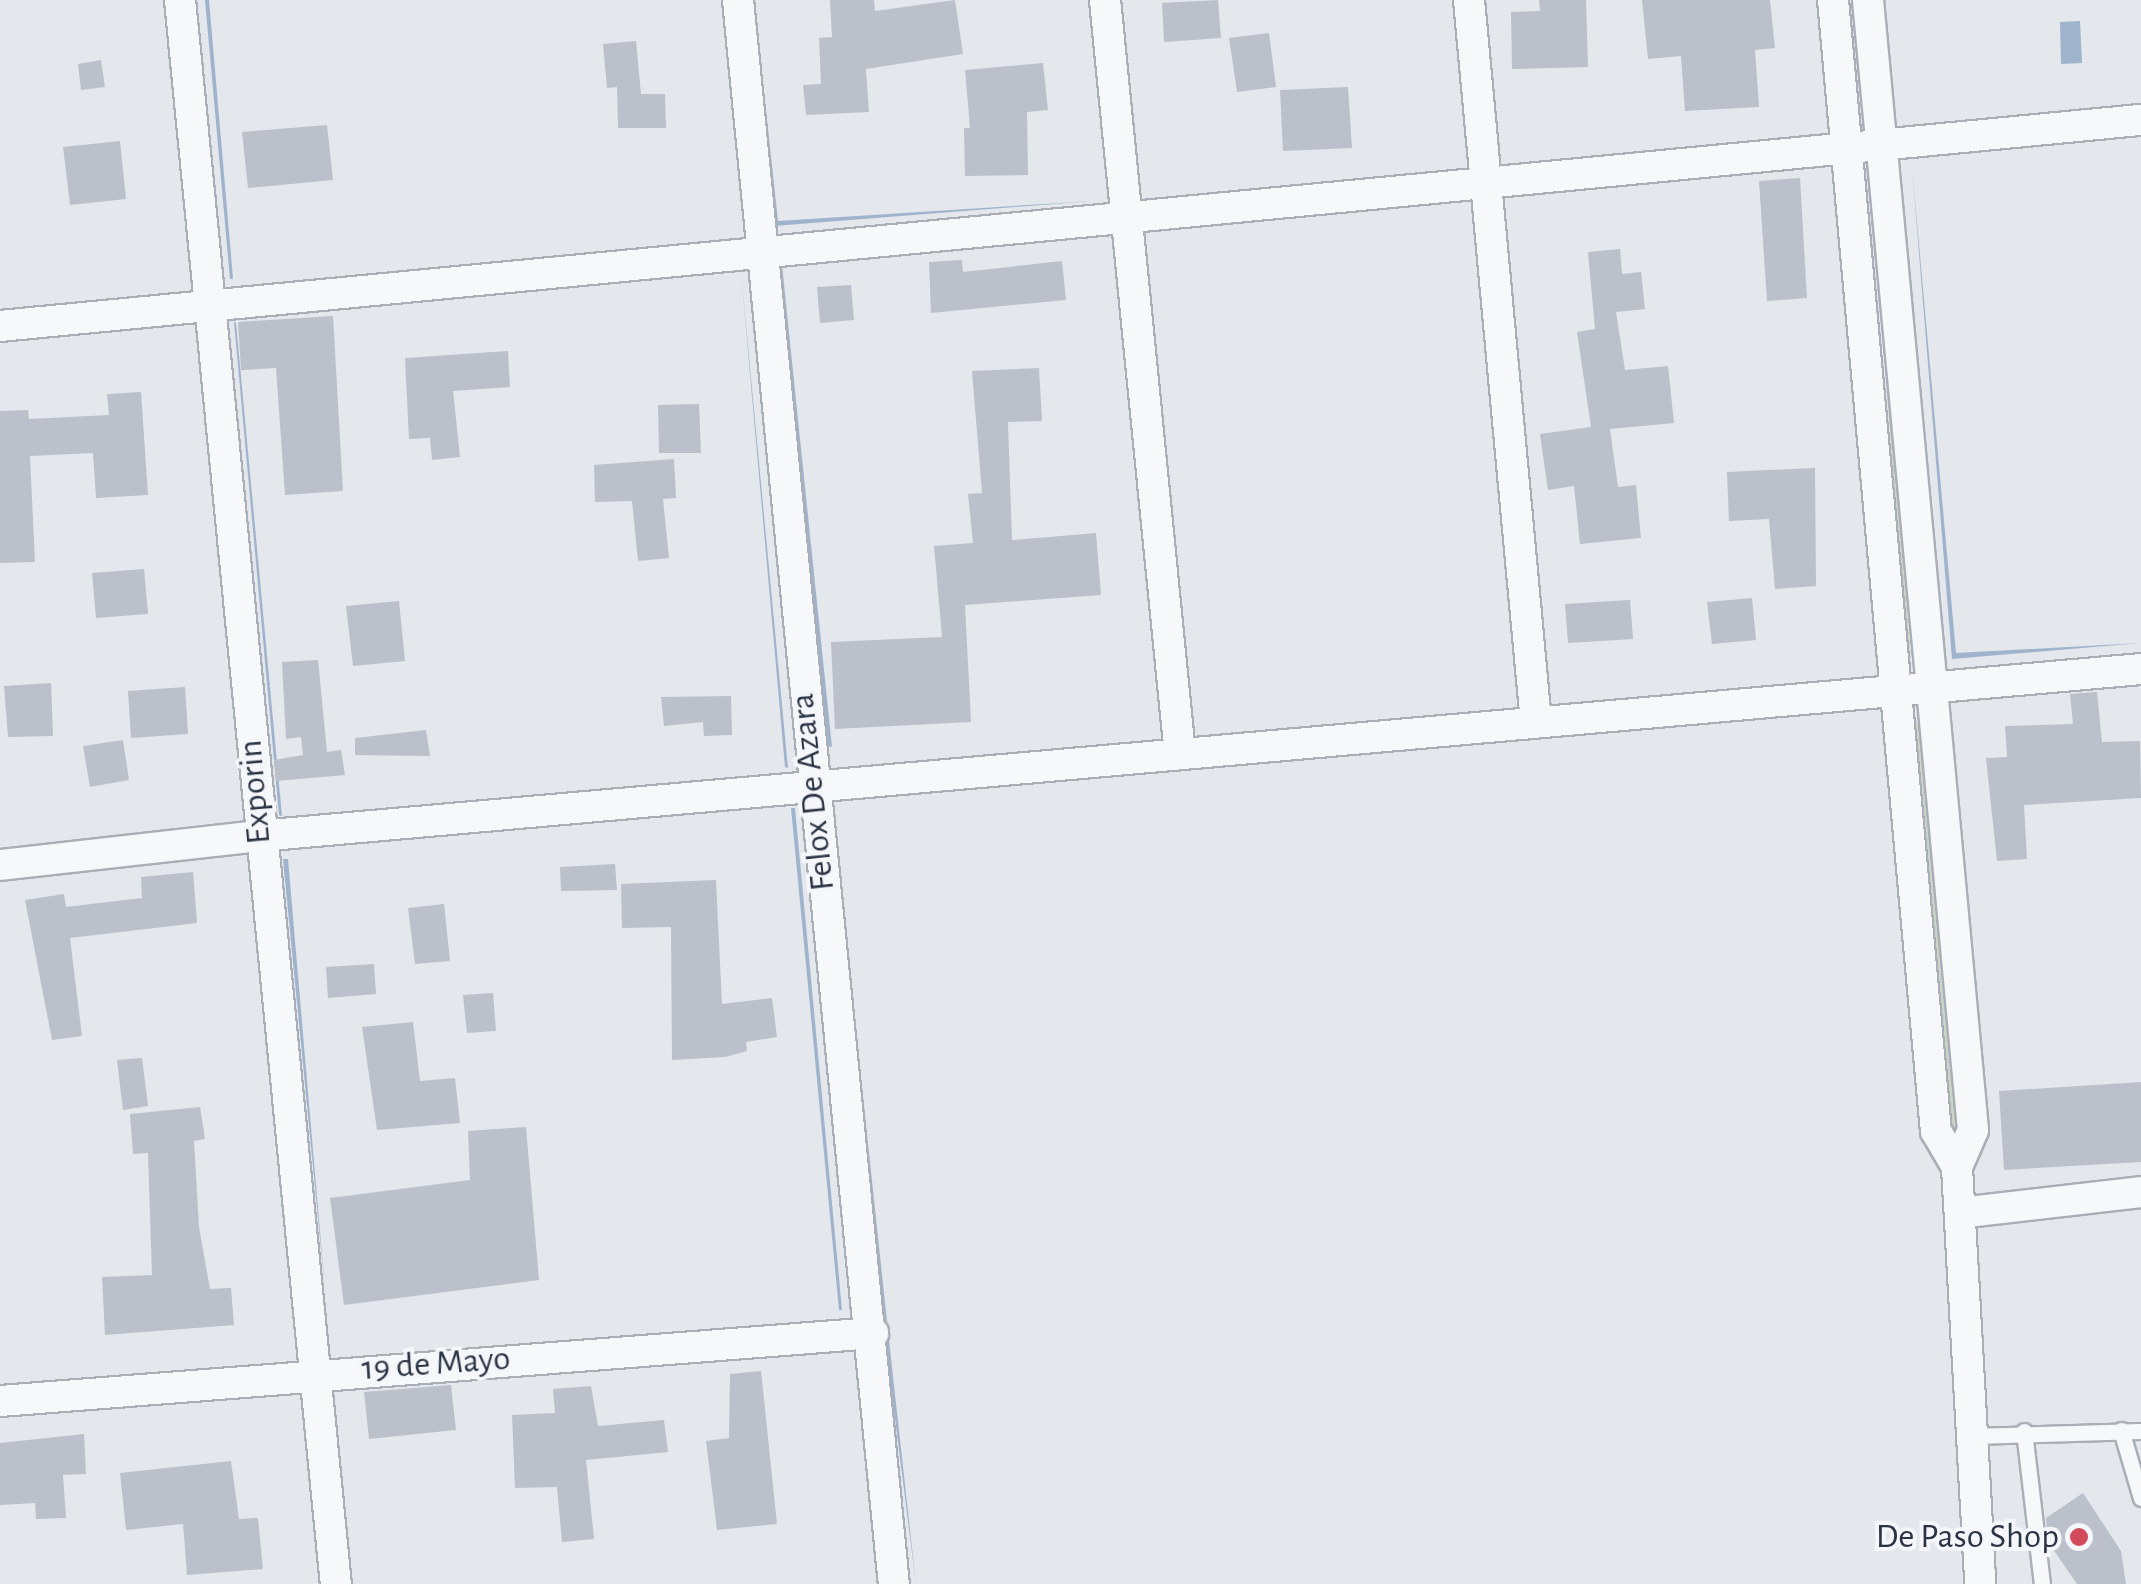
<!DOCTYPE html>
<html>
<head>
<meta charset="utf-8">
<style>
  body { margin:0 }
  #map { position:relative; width:2141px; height:1584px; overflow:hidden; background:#e4e7ec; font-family:"Alegreya Sans",sans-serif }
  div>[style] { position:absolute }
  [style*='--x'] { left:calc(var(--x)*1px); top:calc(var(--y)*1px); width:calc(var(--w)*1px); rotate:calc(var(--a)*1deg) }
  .green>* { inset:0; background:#c9d6c5 }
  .water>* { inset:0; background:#9fb4cc }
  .building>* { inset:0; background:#bbc0ca }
  .roads { filter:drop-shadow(2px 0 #a9aeb7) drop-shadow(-2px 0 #a9aeb7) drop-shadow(0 2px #a9aeb7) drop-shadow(0 -2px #a9aeb7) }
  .service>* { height:15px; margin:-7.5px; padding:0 7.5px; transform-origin:7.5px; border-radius:7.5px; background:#f7f8fa }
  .minor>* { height:30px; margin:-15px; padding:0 15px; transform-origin:15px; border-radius:15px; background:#f7f8fa }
  .dots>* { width:28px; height:28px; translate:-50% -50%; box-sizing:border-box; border:5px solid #f4f6f9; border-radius:50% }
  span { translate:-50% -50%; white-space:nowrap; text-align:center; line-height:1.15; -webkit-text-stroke:8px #f4f6f9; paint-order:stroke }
  .street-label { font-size:35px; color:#2b3445 }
  .poi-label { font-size:35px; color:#2b3445 }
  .right { translate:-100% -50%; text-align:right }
</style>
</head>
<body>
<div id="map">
  <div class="green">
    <div style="clip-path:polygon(1871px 171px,1873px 174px,1911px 658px,1906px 656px)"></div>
    <div style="clip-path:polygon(1914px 720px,1919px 723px,1958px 1135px,1951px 1135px)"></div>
  </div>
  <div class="water">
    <div style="clip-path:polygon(205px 0,209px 0,233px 279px,230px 279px)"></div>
    <div style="clip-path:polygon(754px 0,778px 221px,1092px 201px,774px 226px)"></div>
    <div style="clip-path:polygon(2080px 21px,2082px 63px,2061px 64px,2060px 22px)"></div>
    <div style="clip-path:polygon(1912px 167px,1956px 653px,2141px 643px,1952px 659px)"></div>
    <div style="clip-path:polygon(779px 265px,782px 265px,832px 747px,828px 746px)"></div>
    <div style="clip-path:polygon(741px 273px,788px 768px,785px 767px)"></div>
    <div style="clip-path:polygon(234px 322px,236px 323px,282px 816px,279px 815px)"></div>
    <div style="clip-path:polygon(832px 806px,889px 1340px,916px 1584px,885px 1340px)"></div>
    <div style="clip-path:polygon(791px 808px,795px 808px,842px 1310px,839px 1310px)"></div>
    <div style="clip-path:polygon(283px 859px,288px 859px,325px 1290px)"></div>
  </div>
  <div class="building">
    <div style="clip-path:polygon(830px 0,874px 0,875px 11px,955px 0,963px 54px,866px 69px,869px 112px,806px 115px,803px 85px,821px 84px,819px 38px,832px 37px)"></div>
    <div style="clip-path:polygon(1218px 0,1221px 38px,1164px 42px,1162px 3px)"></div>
    <div style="clip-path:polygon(1539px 0,1586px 0,1588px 67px,1512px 69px,1511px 12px,1540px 11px)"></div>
    <div style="clip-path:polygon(1642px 0,1770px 0,1775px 48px,1755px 50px,1759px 107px,1685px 111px,1681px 56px,1648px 59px)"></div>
    <div style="clip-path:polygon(1269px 33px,1276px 87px,1237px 92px,1229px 38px)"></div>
    <div style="clip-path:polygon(636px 41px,641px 94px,665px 94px,666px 128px,618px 128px,617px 87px,607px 88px,603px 44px)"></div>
    <div style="clip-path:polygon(101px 60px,105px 87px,81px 90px,78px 64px)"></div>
    <div style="clip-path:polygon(1043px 63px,1048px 110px,1027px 112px,1028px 175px,965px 176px,964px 128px,970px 128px,965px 70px)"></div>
    <div style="clip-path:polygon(1348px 87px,1352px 148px,1283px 151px,1280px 90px)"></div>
    <div style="clip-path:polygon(327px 125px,333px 180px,248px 188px,242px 132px)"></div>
    <div style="clip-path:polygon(120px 141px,126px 199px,70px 205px,63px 147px)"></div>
    <div style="clip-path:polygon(1800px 178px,1807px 298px,1767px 301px,1759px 181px)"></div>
    <div style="clip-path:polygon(1620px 249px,1622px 274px,1641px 272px,1645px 309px,1616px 312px,1625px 370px,1668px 366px,1674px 423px,1610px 429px,1618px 487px,1636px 485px,1641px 538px,1580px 544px,1574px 486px,1548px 490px,1540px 434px,1591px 427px,1577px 332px,1595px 329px,1588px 252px)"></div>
    <div style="clip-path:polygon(962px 260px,963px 272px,1062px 261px,1066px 300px,931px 313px,929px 262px)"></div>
    <div style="clip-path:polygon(851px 285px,854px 320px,820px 323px,817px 287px)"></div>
    <div style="clip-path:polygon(333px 316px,343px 491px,285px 495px,276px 368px,241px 370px,238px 322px)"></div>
    <div style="clip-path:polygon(508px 351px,510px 387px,453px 391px,460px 457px,432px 460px,430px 438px,409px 439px,405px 358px)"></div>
    <div style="clip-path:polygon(1039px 368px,1042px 421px,1008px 422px,1012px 540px,1096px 533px,1101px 595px,965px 605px,971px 722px,835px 729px,831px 642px,942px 637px,934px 546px,973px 543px,968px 494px,982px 493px,972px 371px)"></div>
    <div style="clip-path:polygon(141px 392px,148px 495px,96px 498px,93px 453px,30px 456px,35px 562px,0 563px,0 411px,28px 410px,29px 419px,109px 415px,107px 394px)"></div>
    <div style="clip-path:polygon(699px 404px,701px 453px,659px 453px,658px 405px)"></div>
    <div style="clip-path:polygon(674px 459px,676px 498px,663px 499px,669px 558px,638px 561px,632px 501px,595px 502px,594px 465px)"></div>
    <div style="clip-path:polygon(1815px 468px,1816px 586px,1775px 589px,1769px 519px,1729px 521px,1727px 472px)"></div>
    <div style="clip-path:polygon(144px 569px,148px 614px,96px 618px,92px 573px)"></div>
    <div style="clip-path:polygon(1752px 598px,1756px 640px,1712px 644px,1707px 602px)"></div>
    <div style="clip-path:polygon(1630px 600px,1633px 639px,1568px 643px,1565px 604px)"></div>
    <div style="clip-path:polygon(399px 601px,405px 661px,353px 666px,346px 606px)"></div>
    <div style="clip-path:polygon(318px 660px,327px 752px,341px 750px,345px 775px,276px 781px,274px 760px,303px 755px,301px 737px,286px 739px,282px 662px)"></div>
    <div style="clip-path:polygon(51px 683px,53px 736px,8px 737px,4px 686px)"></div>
    <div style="clip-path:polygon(185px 687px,188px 734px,131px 738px,128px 691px)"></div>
    <div style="clip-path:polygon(2097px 692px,2102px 742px,2140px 741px,2141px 798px,2024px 805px,2027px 859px,1997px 861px,1986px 758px,2007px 757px,2005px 726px,2073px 724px,2070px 694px)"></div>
    <div style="clip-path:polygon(731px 696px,732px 735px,704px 736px,703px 722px,664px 726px,661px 697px)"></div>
    <div style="clip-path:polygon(426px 730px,430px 756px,355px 755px,355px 738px)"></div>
    <div style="clip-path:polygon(123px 740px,129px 780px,90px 787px,83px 746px)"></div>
    <div style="clip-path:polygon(615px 864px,617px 890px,561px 891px,560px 867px)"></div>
    <div style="clip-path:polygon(193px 872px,197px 923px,70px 938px,82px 1036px,52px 1040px,25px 900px,64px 894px,66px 907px,142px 898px,141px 877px)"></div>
    <div style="clip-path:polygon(716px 880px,722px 1004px,772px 998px,777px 1037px,746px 1042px,747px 1051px,725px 1057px,672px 1060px,671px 927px,622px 928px,621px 884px)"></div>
    <div style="clip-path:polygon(444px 904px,450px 961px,415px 964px,408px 908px)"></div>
    <div style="clip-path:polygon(374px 964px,376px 994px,328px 998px,326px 967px)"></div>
    <div style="clip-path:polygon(493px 993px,496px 1031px,467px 1033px,463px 995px)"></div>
    <div style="clip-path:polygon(413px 1022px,420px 1081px,455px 1078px,460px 1123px,377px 1130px,362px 1027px)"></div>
    <div style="clip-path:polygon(142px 1058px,148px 1106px,123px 1110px,117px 1060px)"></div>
    <div style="clip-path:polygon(2141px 1082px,2141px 1162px,2004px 1170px,1999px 1091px)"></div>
    <div style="clip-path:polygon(200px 1107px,205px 1139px,194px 1141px,199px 1227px,210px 1289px,231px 1288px,234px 1325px,105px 1335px,102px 1277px,152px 1275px,148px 1153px,133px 1154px,130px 1114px)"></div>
    <div style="clip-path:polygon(526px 1127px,539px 1280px,344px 1305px,330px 1198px,470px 1180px,468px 1131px)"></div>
    <div style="clip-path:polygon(761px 1371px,777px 1524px,717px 1530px,706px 1441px,729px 1438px,730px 1374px)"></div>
    <div style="clip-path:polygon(451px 1385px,456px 1430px,369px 1439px,364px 1392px)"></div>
    <div style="clip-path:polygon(591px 1386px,598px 1426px,664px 1420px,668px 1452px,586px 1460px,594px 1539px,562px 1542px,557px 1487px,515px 1488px,512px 1415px,555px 1413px,553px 1389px)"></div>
    <div style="clip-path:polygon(84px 1434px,86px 1474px,63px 1475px,66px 1518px,36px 1519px,35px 1503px,0 1505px,0 1443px)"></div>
    <div style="clip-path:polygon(231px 1461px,239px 1519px,258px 1518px,263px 1569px,187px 1575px,183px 1524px,126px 1530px,120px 1473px)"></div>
    <div style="clip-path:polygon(2083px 1493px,2121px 1551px,2126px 1584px,2077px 1584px,2048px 1542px,2046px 1518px)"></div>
  </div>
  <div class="roads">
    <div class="service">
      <div style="--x:2121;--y:1430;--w:71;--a:73.6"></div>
      <div style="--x:2024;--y:1431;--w:154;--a:83.3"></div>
      <div style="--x:1972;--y:1436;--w:169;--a:-1.7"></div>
    </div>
    <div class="minor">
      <div style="--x:180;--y:0;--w:1592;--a:84.38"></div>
      <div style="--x:738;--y:0;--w:1592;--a:84.38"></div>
      <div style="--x:1105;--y:0;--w:758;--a:84.32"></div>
      <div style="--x:1469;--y:0;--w:725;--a:84.7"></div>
      <div style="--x:1833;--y:0;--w:1136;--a:84.8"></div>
      <div style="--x:1936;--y:1131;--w:42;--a:59.7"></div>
      <div style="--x:1868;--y:0;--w:1135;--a:84.69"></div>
      <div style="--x:1973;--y:1130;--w:40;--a:113.4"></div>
      <div style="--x:1957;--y:1167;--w:418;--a:86.8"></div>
      <div style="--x:0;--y:326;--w:2151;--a:-5.5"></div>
      <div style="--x:0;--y:865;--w:261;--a:-6.4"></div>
      <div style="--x:259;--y:836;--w:1889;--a:-5.07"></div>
      <div style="--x:1960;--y:1213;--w:182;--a:-6.6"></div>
      <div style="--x:0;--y:1401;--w:876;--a:-4.45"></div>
    </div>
  </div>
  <div class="dots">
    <div style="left:2079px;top:1537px;background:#d1495b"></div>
  </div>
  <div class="street-label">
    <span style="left:255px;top:792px;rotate:-95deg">Exporin</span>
    <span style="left:813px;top:792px;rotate:-96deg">Felox De Azara</span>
    <span style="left:436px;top:1364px;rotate:-4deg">19 de Mayo</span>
  </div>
  <div class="poi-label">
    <span class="right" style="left:2059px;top:1537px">De Paso Shop</span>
  </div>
</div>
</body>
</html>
